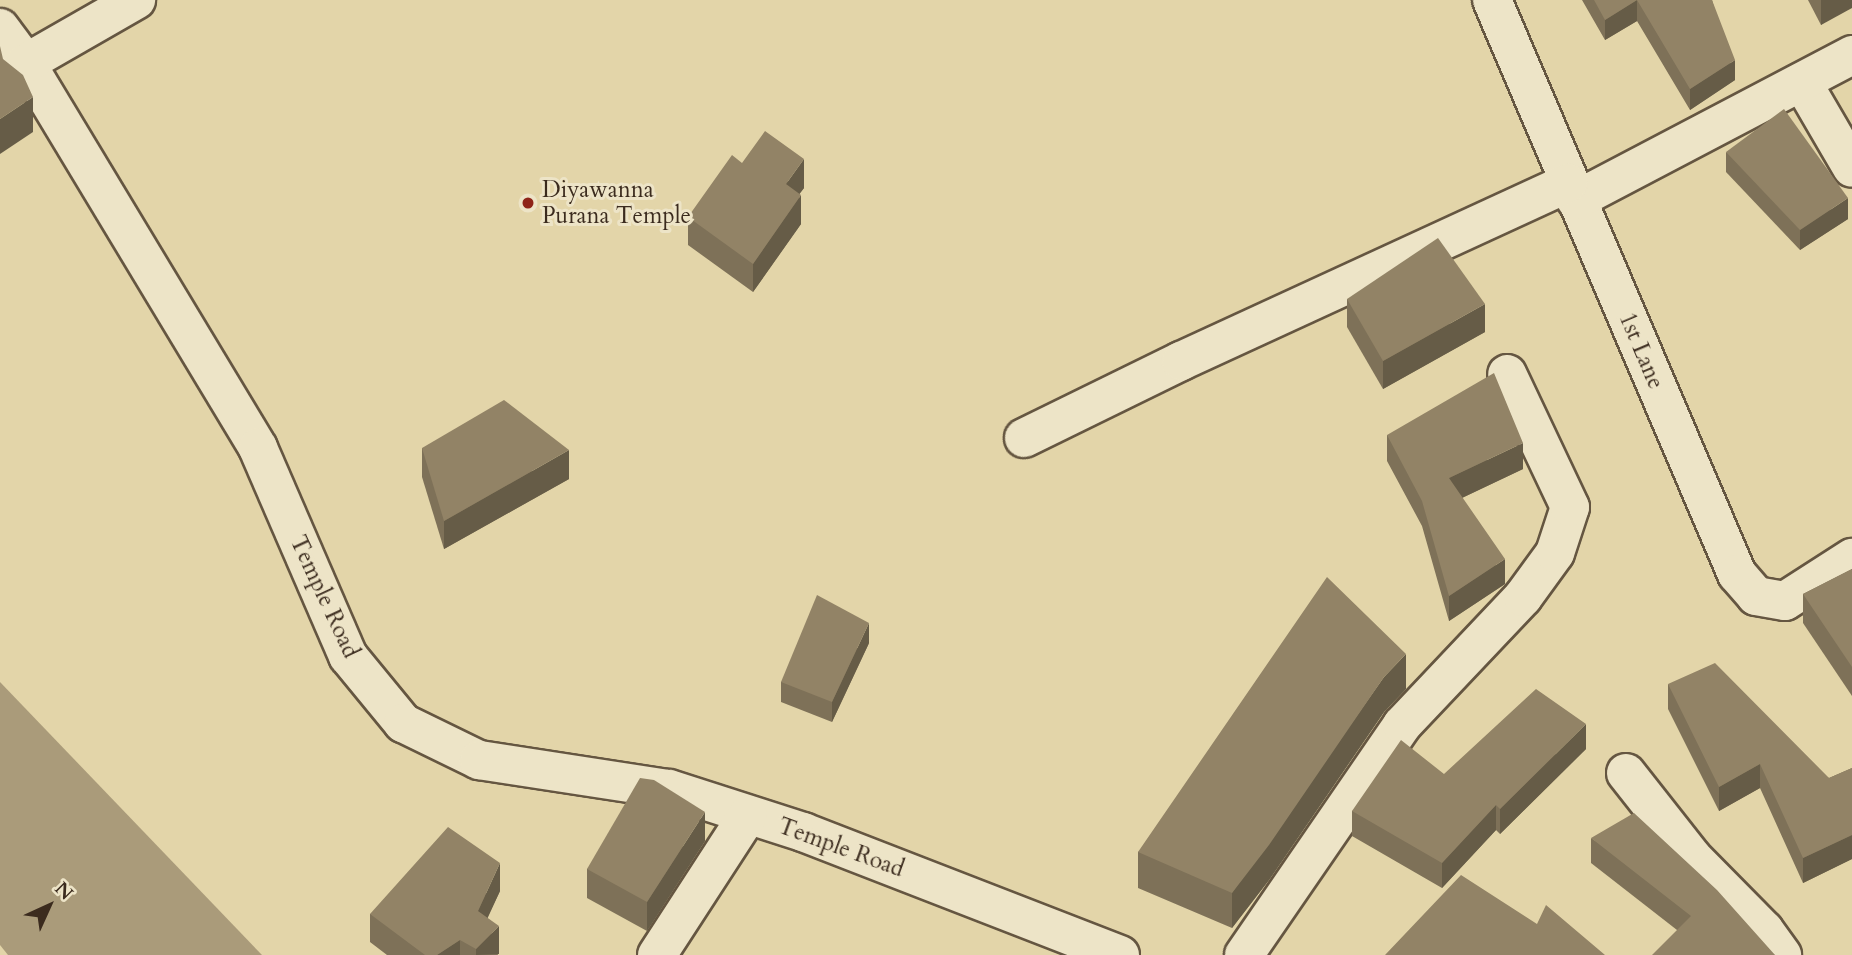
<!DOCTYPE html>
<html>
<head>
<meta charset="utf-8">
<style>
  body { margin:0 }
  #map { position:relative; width:1852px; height:955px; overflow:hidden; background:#e3d5a9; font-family:Cardo,serif }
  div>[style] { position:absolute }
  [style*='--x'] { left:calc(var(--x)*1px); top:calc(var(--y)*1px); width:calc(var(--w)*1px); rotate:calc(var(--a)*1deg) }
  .water>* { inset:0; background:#aa9b7a }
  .roads { filter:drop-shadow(2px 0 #655641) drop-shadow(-2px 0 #655641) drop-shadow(0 2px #655641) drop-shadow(0 -2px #655641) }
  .minor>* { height:38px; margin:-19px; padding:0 19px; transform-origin:19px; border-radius:19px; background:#ede4c7 }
  .wall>* { inset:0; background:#7e7158 }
  .shaded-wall>* { inset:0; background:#665c47 }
  .building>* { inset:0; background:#928366 }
  .dots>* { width:19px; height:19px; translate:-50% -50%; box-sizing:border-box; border:4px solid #ede4c7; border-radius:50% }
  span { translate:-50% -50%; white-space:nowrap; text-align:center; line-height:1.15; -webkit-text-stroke:6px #ede4c7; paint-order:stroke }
  .poi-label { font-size:23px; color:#3b2b1e }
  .left { translate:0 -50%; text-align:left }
  .street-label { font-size:23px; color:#3b2b1e }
  .north { position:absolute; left:14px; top:871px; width:70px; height:70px; -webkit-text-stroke:5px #ede4c7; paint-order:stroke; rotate:45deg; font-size:19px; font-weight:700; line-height:28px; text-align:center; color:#3b2b1e }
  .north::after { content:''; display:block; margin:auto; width:24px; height:32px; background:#3b2b1e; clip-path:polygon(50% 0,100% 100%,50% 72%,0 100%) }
</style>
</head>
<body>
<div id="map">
  <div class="water">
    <div style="clip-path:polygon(0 682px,262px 955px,8px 955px,0 945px)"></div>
  </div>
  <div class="roads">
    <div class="minor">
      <div style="--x:1492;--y:0;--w:624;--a:66.89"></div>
      <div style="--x:1737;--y:574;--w:29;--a:49"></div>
      <div style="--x:1756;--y:596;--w:29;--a:10"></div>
      <div style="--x:1785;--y:601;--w:80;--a:-32.7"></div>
      <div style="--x:0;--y:28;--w:44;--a:53.4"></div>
      <div style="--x:26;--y:63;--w:449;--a:58.9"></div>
      <div style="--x:258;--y:448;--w:227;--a:66.6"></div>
      <div style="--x:348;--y:656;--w:87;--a:50.6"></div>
      <div style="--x:403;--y:723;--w:85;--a:26"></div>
      <div style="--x:479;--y:760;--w:192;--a:8.7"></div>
      <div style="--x:669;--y:789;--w:141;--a:17.8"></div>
      <div style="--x:803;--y:832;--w:340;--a:21.2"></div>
      <div style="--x:26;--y:63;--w:127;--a:-29.8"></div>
      <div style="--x:1802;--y:82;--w:99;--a:59.8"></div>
      <div style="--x:1576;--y:200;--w:312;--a:-27.7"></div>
      <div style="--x:1024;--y:438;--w:175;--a:-26.1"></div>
      <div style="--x:1181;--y:361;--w:426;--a:-24.7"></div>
      <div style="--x:1626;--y:773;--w:107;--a:51.8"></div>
      <div style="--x:1692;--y:857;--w:103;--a:45.4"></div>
      <div style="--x:1764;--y:930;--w:31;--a:54"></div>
      <div style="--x:657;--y:955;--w:167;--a:-57"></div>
      <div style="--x:1244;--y:955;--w:279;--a:-55.5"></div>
      <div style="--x:1402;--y:725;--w:176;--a:-46.6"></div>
      <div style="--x:1523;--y:597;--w:54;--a:-54"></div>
      <div style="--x:1555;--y:553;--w:48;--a:-71.9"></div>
      <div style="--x:1570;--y:507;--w:147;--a:-115.3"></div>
    </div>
  </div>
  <div class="wall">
    <div style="clip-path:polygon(1582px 0,1712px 0,1735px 80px,1690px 110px,1637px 21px,1605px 40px)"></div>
    <div style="clip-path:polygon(1808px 0,1852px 0,1821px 25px)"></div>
    <div style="clip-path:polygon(1726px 152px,1848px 219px,1800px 250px,1726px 172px)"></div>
    <div style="clip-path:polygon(742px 163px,804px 188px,799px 194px,801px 224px,753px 292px,688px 245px,688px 217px)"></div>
    <div style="clip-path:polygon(1347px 299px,1485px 332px,1383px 389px,1347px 327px)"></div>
    <div style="clip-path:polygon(1387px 435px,1523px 469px,1462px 498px,1505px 584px,1449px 621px,1422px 526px,1387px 461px)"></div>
    <div style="clip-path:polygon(422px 448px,569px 479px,444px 549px,422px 477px)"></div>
    <div style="clip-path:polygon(1852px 569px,1852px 696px,1803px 623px,1803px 594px)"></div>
    <div style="clip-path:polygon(869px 643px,832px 722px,781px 702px,781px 682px)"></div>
    <div style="clip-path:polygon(1668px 684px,1829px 778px,1852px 768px,1852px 859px,1803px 883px,1760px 788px,1719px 811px,1668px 709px)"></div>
    <div style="clip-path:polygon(1406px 689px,1384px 712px,1269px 880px,1232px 928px,1138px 888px,1138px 852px)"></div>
    <div style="clip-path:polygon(1586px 749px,1500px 834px,1496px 830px,1442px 888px,1352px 836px,1352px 811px,1444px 774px)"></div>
    <div style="clip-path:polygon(1591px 838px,1775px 955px,1677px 930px,1591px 863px)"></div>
    <div style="clip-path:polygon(705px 841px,647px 931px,587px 898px,587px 869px)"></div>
    <div style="clip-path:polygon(500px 891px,487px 918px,498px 955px,387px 955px,370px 942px,370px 914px)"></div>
  </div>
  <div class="shaded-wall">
    <div style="clip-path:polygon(1637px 0,1637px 21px,1605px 40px,1605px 20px)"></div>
    <div style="clip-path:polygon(1821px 0,1852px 0,1852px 8px,1821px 25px)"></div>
    <div style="clip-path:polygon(1735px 60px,1735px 80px,1690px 110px,1690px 89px)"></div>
    <div style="clip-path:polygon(33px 97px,33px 132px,0 154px,0 119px)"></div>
    <div style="clip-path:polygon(804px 159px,804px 188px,786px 212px,786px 184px)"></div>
    <div style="clip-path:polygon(801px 195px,801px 224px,753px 292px,753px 264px)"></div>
    <div style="clip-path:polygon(1848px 198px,1848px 219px,1800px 250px,1800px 230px)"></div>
    <div style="clip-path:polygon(1485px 304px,1485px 332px,1383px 389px,1383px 361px)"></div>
    <div style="clip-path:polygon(1523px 443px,1523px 469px,1449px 504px,1449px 478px)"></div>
    <div style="clip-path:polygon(569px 450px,569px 479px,444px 549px,444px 521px)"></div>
    <div style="clip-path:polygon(1505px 559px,1505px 584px,1449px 621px,1449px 596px)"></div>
    <div style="clip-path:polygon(869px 623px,869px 643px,832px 722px,832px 702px)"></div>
    <div style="clip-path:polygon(1406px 654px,1406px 689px,1384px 712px,1269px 880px,1232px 928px,1232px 893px,1384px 677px)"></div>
    <div style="clip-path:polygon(1586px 724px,1586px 749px,1500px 834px,1500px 809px)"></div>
    <div style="clip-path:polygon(1760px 764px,1760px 788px,1719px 811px,1719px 787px)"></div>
    <div style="clip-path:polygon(1496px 805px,1496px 830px,1442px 888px,1442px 863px)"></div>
    <div style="clip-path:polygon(705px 812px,705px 841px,647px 931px,647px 902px)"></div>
    <div style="clip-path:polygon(1852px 835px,1852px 859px,1803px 883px,1803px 858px)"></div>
    <div style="clip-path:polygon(500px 863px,500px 891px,478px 939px,478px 911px)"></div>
    <div style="clip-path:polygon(499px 926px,499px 954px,476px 955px,476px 949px)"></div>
    <div style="clip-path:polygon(460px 940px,460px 955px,437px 955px)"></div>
  </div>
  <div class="building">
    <div style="clip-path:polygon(1594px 0,1712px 0,1735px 60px,1690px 89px,1637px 0,1605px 20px)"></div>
    <div style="clip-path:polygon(0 46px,3px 59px,23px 75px,33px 97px,0 119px)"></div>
    <div style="clip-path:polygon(1784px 109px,1848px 198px,1800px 230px,1726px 152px)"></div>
    <div style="clip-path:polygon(765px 131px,804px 159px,786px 184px,801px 195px,753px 264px,688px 217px,732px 155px,742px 163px)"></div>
    <div style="clip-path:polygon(1438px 238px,1485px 304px,1383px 361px,1347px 299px)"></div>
    <div style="clip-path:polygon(1494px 373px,1523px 443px,1449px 478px,1505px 559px,1449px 596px,1422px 501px,1387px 435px)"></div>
    <div style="clip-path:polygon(504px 400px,569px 450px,444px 521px,422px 448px)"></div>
    <div style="clip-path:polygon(1852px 569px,1852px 667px,1803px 594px)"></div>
    <div style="clip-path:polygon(1327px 577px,1406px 654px,1384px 677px,1269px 845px,1232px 893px,1138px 852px)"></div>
    <div style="clip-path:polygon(817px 595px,869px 623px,832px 702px,781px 682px)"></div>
    <div style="clip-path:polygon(1715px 663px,1829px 778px,1852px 768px,1852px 835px,1803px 858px,1760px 764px,1719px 787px,1668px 684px)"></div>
    <div style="clip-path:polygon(1536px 689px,1586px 724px,1500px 809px,1496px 805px,1442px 863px,1352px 811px,1401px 740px,1444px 774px)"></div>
    <div style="clip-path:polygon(640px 778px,654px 780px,705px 812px,647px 902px,587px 869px)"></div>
    <div style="clip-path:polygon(1634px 813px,1717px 890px,1775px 955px,1652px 955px,1691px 916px,1591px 838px)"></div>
    <div style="clip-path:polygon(448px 827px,500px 863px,478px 911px,499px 926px,476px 949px,460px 940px,437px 955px,425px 955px,370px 914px)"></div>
    <div style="clip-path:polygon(1461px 875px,1537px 924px,1546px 905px,1605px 955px,1385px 955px)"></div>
  </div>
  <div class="dots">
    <div style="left:528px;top:203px;background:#8f2418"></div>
  </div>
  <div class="poi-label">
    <span class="left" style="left:542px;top:203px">Diyawanna<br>Purana Temple</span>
  </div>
  <div class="street-label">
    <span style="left:1641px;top:351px;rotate:67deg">1st Lane</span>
    <span style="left:324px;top:597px;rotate:65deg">Temple Road</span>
    <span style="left:841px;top:848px;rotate:20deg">Temple Road</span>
  </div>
  <div class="north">N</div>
</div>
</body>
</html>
